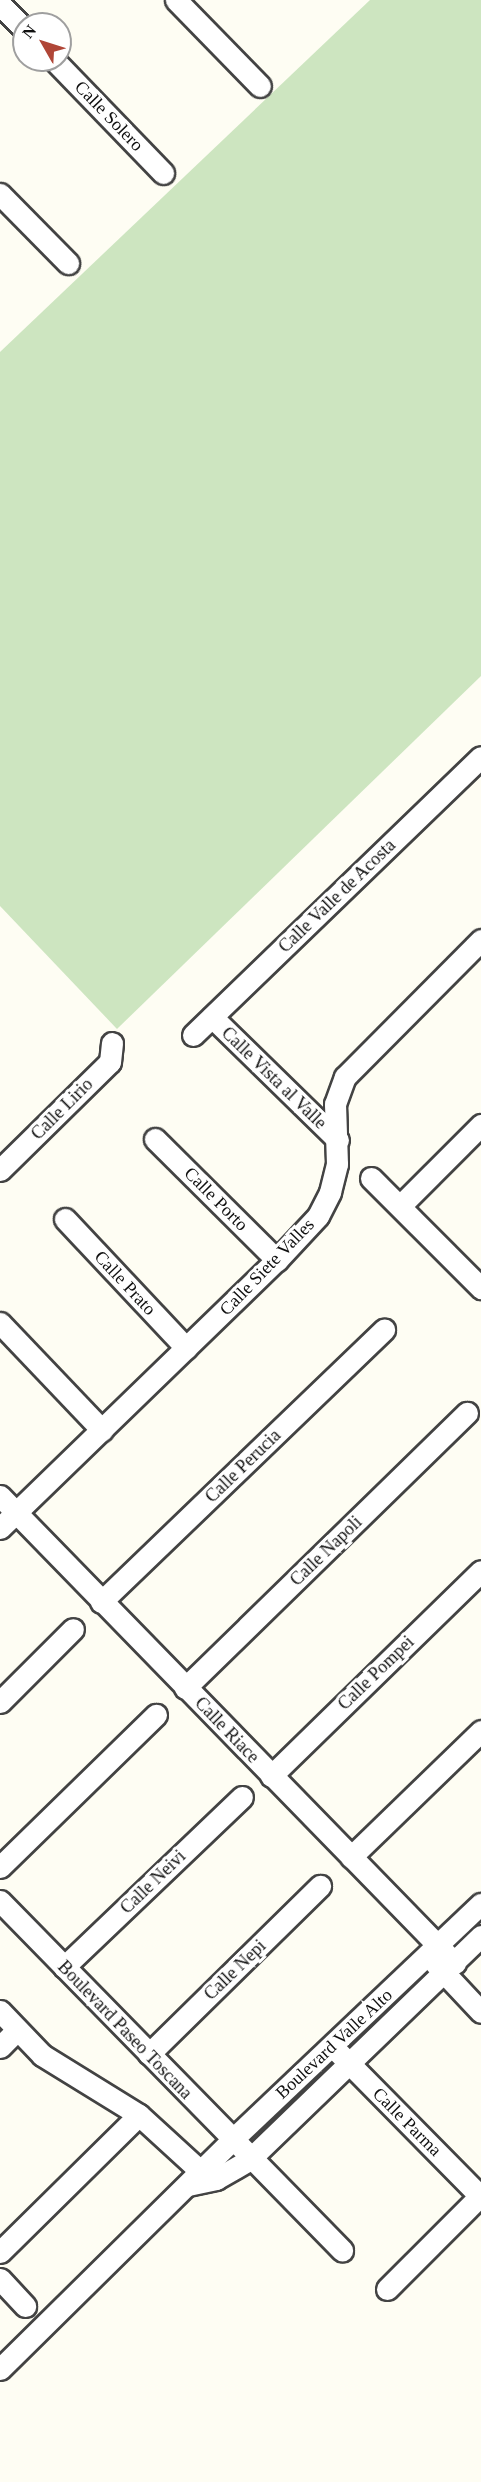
<!DOCTYPE html>
<html>
<head>
<meta charset="utf-8">
<style>
  body { margin:0 }
  #map { position:relative; width:481px; height:2482px; overflow:hidden; background:#fefdf3; font-family:"Times New Roman",serif }
  div>[style] { position:absolute }
  [style*='--x'] { left:calc(var(--x)*1px); top:calc(var(--y)*1px); width:calc(var(--w)*1px); rotate:calc(var(--a)*1deg) }
  .green>* { inset:0; background:#cde5c0 }
  .roads { filter:drop-shadow(2px 0 #434343) drop-shadow(-2px 0 #434343) drop-shadow(0 2px #434343) drop-shadow(0 -2px #434343) }
  .minor>* { height:21px; margin:-10.5px; padding:0 10.5px; transform-origin:10.5px; border-radius:10.5px; background:#fff }
  span { translate:-50% -50%; white-space:nowrap; text-align:center; line-height:1.15; -webkit-text-stroke:6px #fff; paint-order:stroke }
  .street-label { font-size:18px; color:#101010 }
  .north { position:absolute; left:12px; top:12px; width:60px; height:60px; box-sizing:border-box; background:#fff; border:2px solid #9f9f9f; border-radius:50%; rotate:309deg; font-size:16px; font-weight:700; line-height:24px; text-align:center; color:#101010 }
  .north::after { content:''; display:block; margin:auto; width:21px; height:27px; background:#b04637; clip-path:polygon(50% 0,100% 100%,50% 72%,0 100%) }
</style>
</head>
<body>
<div id="map">
  <div class="green">
    <div style="clip-path:polygon(370px 0,481px 0,481px 676px,117px 1029px,0 906px,0 352px)"></div>
  </div>
  <div class="roads">
    <div class="minor">
      <div style="--x:176;--y:0;--w:120;--a:45.7"></div>
      <div style="--x:0;--y:4;--w:35;--a:46"></div>
      <div style="--x:54;--y:60;--w:157;--a:46"></div>
      <div style="--x:0;--y:194;--w:97;--a:45.4"></div>
      <div style="--x:212;--y:1017;--w:176;--a:44.3"></div>
      <div style="--x:193;--y:1035;--w:400;--a:-44"></div>
      <div style="--x:155;--y:1139;--w:172;--a:44.8"></div>
      <div style="--x:0;--y:1170;--w:154;--a:-44.5"></div>
      <div style="--x:110;--y:1062;--w:19;--a:-84"></div>
      <div style="--x:371;--y:1178;--w:156;--a:45"></div>
      <div style="--x:400;--y:1206;--w:115;--a:-45"></div>
      <div style="--x:65;--y:1219;--w:177;--a:46.8"></div>
      <div style="--x:0;--y:1323;--w:148;--a:46.4"></div>
      <div style="--x:0;--y:1496;--w:652;--a:45.75"></div>
      <div style="--x:0;--y:1528;--w:385;--a:-44.1"></div>
      <div style="--x:277;--y:1260;--w:60;--a:-47"></div>
      <div style="--x:318;--y:1216;--w:27;--a:-63"></div>
      <div style="--x:330;--y:1192;--w:29;--a:-76"></div>
      <div style="--x:337;--y:1164;--w:60;--a:-91.9"></div>
      <div style="--x:335;--y:1104;--w:29;--a:-70"></div>
      <div style="--x:345;--y:1077;--w:193;--a:-45.2"></div>
      <div style="--x:101;--y:1602;--w:393;--a:-43.9"></div>
      <div style="--x:185;--y:1688;--w:394;--a:-44.3"></div>
      <div style="--x:0;--y:1702;--w:103;--a:-45"></div>
      <div style="--x:271;--y:1776;--w:293;--a:-44.3"></div>
      <div style="--x:351;--y:1857;--w:181;--a:-44.1"></div>
      <div style="--x:0;--y:1867;--w:218;--a:-44.3"></div>
      <div style="--x:0;--y:1901;--w:489;--a:45.6"></div>
      <div style="--x:435;--y:1963;--w:67;--a:46.8"></div>
      <div style="--x:64;--y:1967;--w:246;--a:-43.7"></div>
      <div style="--x:0;--y:2011;--w:61;--a:46.3"></div>
      <div style="--x:42;--y:2055;--w:114;--a:31.7"></div>
      <div style="--x:139;--y:2115;--w:96;--a:42.5"></div>
      <div style="--x:0;--y:2047;--w:24;--a:-45"></div>
      <div style="--x:339;--y:2053;--w:202;--a:45.4"></div>
      <div style="--x:149;--y:2054;--w:240;--a:-44.5"></div>
      <div style="--x:188;--y:2185;--w:29;--a:-12"></div>
      <div style="--x:216;--y:2179;--w:39;--a:-30"></div>
      <div style="--x:250;--y:2159;--w:321;--a:-44"></div>
      <div style="--x:0;--y:2252;--w:195;--a:-44.6"></div>
      <div style="--x:0;--y:2279;--w:37;--a:47"></div>
      <div style="--x:387;--y:2289;--w:132;--a:-45"></div>
      <div style="--x:0;--y:2369;--w:326;--a:-44.6"></div>
      <div style="--x:232;--y:2140;--w:343;--a:-43.5"></div>
    </div>
  </div>
  <div class="street-label">
    <span style="left:109px;top:116px;rotate:46deg">Calle Solero</span>
    <span style="left:337px;top:896px;rotate:-44deg">Calle Valle de Acosta</span>
    <span style="left:274px;top:1078px;rotate:44deg">Calle Vista al Valle</span>
    <span style="left:62px;top:1109px;rotate:-45deg">Calle Lirio</span>
    <span style="left:216px;top:1199px;rotate:45deg">Calle Porto</span>
    <span style="left:267px;top:1267px;rotate:-46deg">Calle Siete Valles</span>
    <span style="left:125px;top:1283px;rotate:47deg">Calle Prato</span>
    <span style="left:243px;top:1466px;rotate:-44deg">Calle Perucia</span>
    <span style="left:326px;top:1551px;rotate:-44deg">Calle Napoli</span>
    <span style="left:376px;top:1673px;rotate:-44deg">Calle Pompei</span>
    <span style="left:227px;top:1730px;rotate:46deg">Calle Riace</span>
    <span style="left:153px;top:1882px;rotate:-44deg">Calle Neivi</span>
    <span style="left:235px;top:1970px;rotate:-44deg">Calle Nepi</span>
    <span style="left:125px;top:2030px;rotate:46deg">Boulevard Paseo Toscana</span>
    <span style="left:334px;top:2044px;rotate:-43deg">Boulevard Valle Alto</span>
    <span style="left:407px;top:2122px;rotate:45deg">Calle Parma</span>
  </div>
  <div class="north">N</div>
</div>
</body>
</html>
